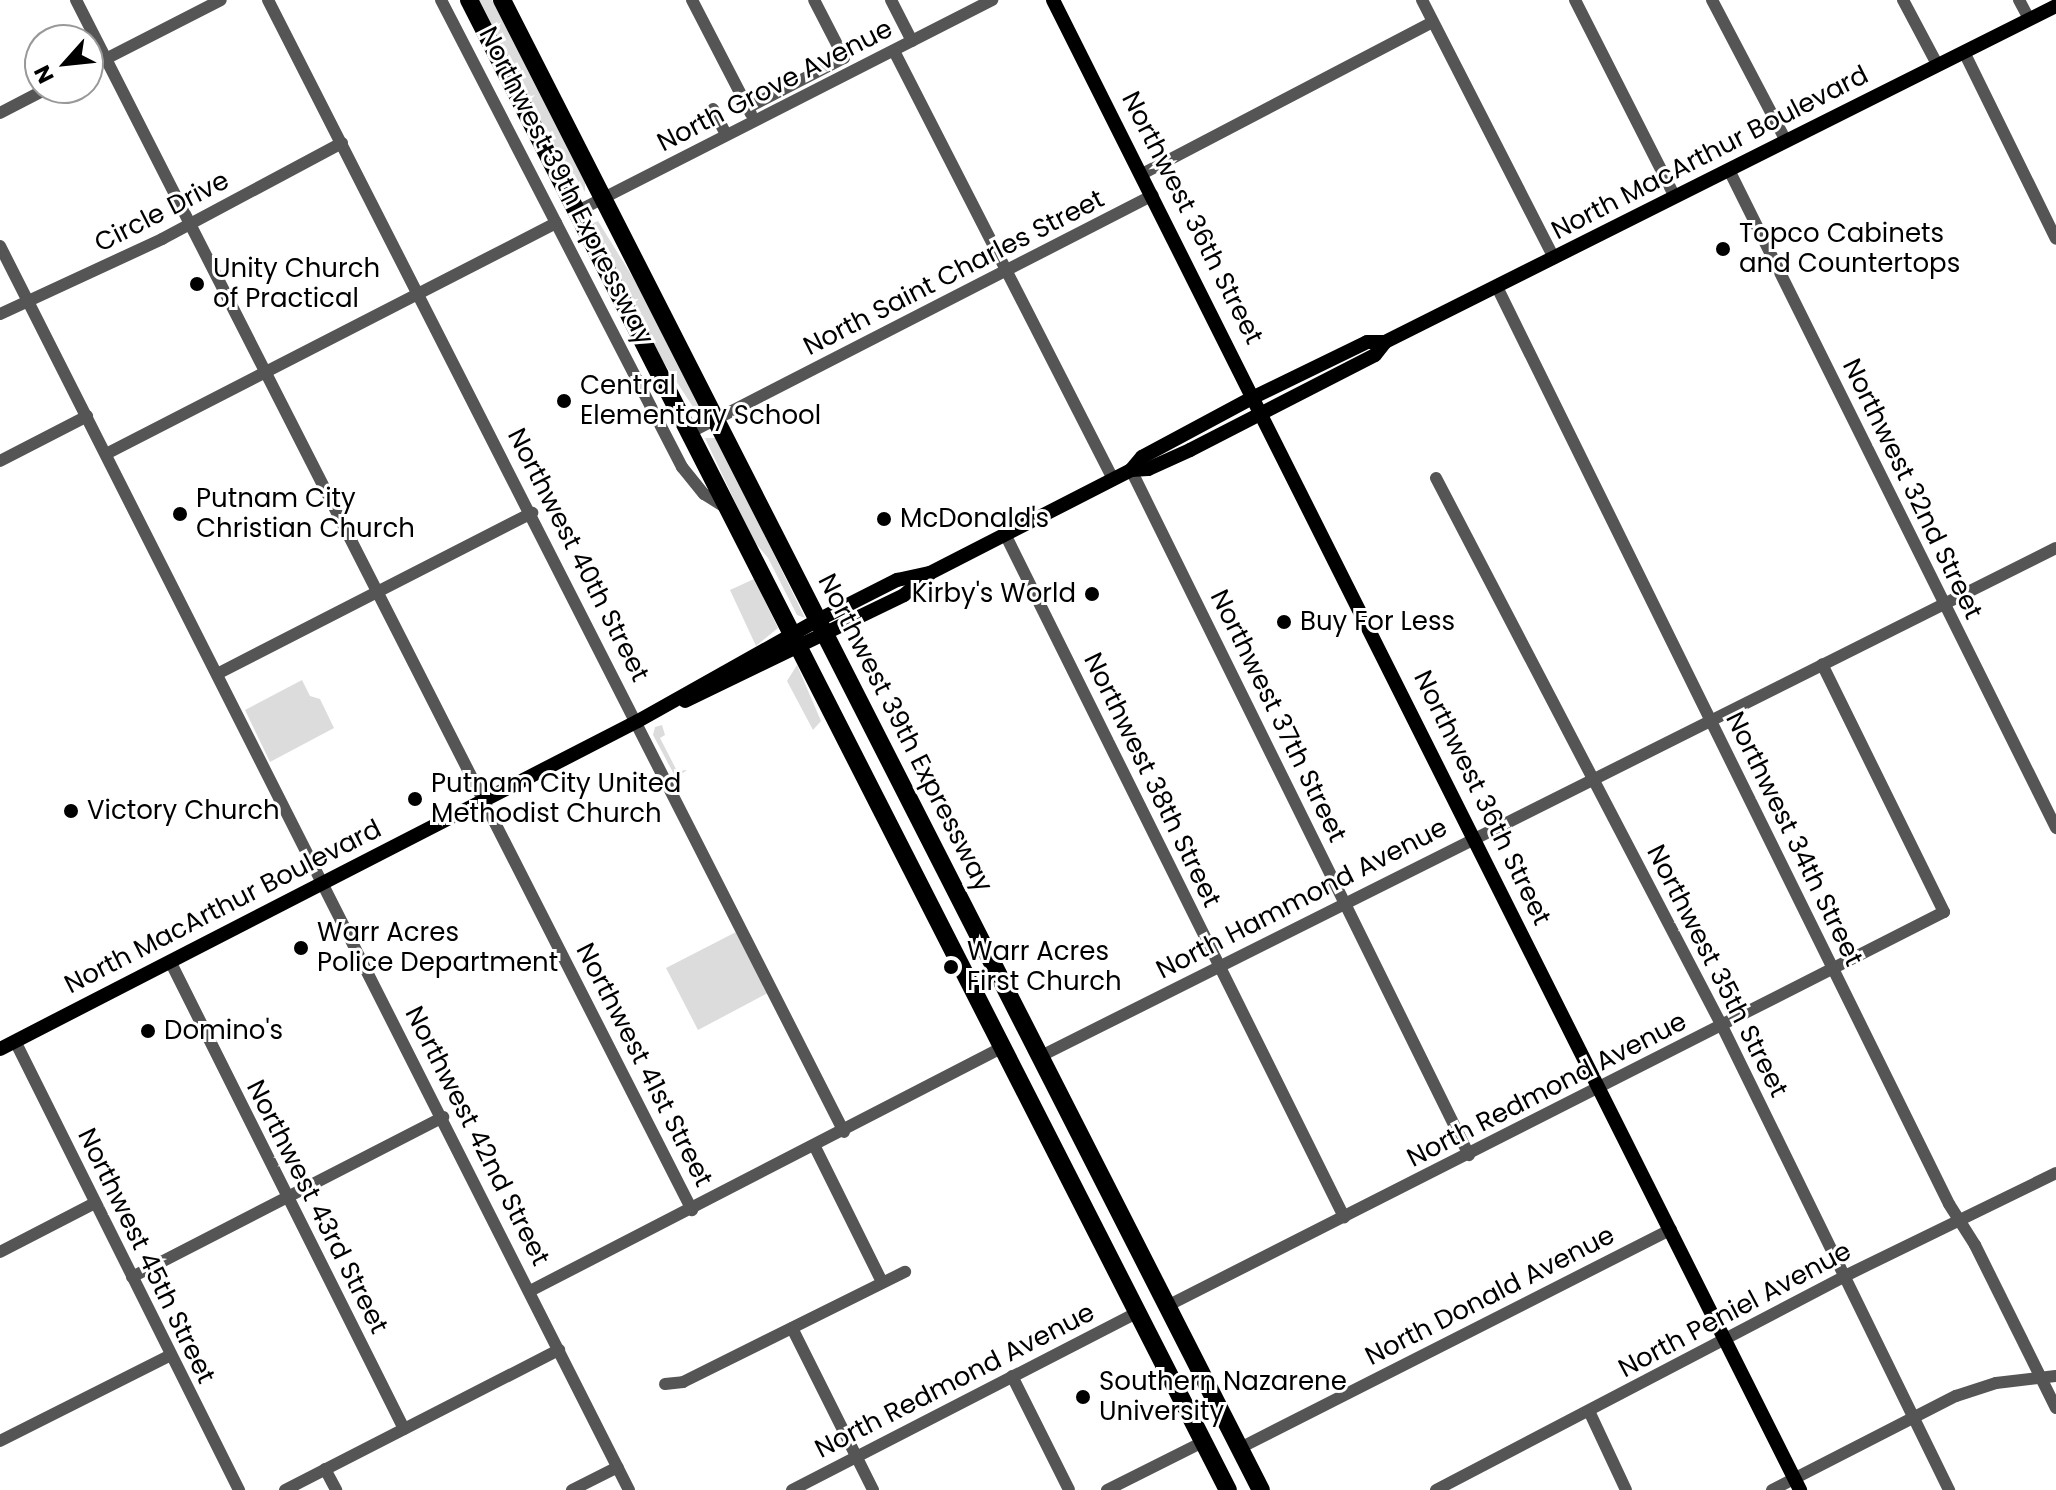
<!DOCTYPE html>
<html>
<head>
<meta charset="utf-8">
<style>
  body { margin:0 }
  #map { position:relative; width:2056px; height:1490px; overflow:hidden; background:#fff; font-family:Poppins,sans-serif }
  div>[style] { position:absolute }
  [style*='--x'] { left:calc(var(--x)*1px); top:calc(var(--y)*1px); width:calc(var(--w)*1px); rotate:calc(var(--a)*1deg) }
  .green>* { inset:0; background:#dcdcdc }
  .minor>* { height:12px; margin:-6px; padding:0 6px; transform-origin:6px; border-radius:6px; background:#555 }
  .major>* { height:14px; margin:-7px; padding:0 7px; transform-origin:7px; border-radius:7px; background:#000 }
  .highway>* { height:18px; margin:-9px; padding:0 9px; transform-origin:9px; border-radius:9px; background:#000 }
  .dots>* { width:22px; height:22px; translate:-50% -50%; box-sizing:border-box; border:4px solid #fff; border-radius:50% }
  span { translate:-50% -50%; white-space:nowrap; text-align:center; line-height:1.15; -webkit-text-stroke:6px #fff; paint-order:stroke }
  .street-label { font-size:26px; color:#000 }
  .poi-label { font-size:26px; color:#000 }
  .left { translate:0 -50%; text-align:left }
  .right { translate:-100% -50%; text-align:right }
  .north { position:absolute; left:24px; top:24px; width:80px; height:80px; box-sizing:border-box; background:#fff; border:2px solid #999; border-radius:50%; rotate:243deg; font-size:22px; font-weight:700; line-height:32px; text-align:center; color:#000 }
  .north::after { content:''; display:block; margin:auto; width:28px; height:36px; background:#000; clip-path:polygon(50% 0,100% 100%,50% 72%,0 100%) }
</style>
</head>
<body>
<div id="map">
  <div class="green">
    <div style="clip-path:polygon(476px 0,492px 0,585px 183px,585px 192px,538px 120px)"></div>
    <div style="clip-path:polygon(598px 221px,645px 297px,700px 404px,699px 416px,653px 346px,593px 223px)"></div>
    <div style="clip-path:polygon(705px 438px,717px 438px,805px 618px,797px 615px,768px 558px,753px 540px)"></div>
    <div style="clip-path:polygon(754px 579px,778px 628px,756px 646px,730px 590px)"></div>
    <div style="clip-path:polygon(797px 665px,821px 721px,813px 730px,787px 681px)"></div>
    <div style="clip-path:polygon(302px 680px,310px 696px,320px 699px,334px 728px,270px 762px,245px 710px)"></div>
    <div style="clip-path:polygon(662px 725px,665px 735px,660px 738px,677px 771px,687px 770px,676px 778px,653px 735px,655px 727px)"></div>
    <div style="clip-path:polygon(736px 932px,768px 993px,698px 1030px,666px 968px)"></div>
  </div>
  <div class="minor">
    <div style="--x:76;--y:0;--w:1358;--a:63.02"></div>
    <div style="--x:268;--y:0;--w:1270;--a:63.03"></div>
    <div style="--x:441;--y:0;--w:526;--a:62.7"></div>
    <div style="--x:682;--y:467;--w:35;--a:51"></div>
    <div style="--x:704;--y:494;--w:25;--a:32"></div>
    <div style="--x:692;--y:0;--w:128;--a:62.6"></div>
    <div style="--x:891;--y:0;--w:46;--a:62.9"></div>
    <div style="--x:1422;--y:0;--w:290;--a:62.9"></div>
    <div style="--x:1575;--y:0;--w:221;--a:63.1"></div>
    <div style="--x:1712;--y:0;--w:159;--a:62.3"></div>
    <div style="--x:1903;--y:0;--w:72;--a:62"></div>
    <div style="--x:2019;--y:0;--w:21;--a:62"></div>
    <div style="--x:894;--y:51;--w:481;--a:62.9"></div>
    <div style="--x:1964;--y:52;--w:208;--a:63.8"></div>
    <div style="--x:88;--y:68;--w:149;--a:-27.1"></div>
    <div style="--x:747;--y:108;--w:109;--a:-27.3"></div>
    <div style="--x:844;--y:58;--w:65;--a:-117.3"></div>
    <div style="--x:713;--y:109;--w:29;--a:63"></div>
    <div style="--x:0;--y:113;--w:54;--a:-27.5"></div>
    <div style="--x:1729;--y:170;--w:735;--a:63.57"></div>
    <div style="--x:1142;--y:174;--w:328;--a:-27.6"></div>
    <div style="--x:578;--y:211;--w:465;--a:-27"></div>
    <div style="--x:0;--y:246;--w:1394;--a:63.18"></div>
    <div style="--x:1497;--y:287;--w:1022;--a:63.76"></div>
    <div style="--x:1949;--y:1204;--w:49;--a:57.6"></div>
    <div style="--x:1975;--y:1245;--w:182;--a:63.6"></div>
    <div style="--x:0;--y:314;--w:179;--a:-24.8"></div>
    <div style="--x:162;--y:239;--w:204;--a:-28.1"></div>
    <div style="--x:689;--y:433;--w:521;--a:-27.15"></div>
    <div style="--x:106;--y:454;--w:506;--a:-27.17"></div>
    <div style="--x:0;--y:461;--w:98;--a:-27.3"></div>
    <div style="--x:1131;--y:470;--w:764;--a:63.74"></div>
    <div style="--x:1436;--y:478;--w:618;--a:62.44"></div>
    <div style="--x:1722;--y:1026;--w:517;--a:63.93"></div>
    <div style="--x:1005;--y:534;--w:763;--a:63.6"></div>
    <div style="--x:219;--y:673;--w:352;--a:-27.1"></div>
    <div style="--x:170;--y:961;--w:523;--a:63.43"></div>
    <div style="--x:15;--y:1041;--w:502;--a:63.49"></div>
    <div style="--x:1041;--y:1056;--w:1135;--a:-26.59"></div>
    <div style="--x:815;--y:1147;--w:151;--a:63.6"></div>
    <div style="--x:0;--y:1252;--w:107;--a:-27.3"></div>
    <div style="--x:132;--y:1277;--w:350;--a:-27.2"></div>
    <div style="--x:530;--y:1291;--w:532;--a:-27.29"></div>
    <div style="--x:1169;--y:1305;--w:869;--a:-26.89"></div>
    <div style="--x:1944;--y:912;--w:276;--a:-116.2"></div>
    <div style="--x:792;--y:1328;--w:181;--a:63.4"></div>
    <div style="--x:1012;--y:1376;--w:127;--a:63.4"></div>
    <div style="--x:665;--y:1384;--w:18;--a:-6"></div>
    <div style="--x:683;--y:1382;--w:248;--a:-26.4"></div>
    <div style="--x:1589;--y:1411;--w:87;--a:64.9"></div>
    <div style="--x:0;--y:1441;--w:191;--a:-26.7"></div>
    <div style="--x:1242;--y:1447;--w:481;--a:-26.9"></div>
    <div style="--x:325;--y:1469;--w:24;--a:62"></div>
    <div style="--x:285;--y:1490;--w:308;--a:-27.1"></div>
    <div style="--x:572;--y:1490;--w:51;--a:-26.6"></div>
    <div style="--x:792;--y:1490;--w:389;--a:-27.2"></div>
    <div style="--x:1107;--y:1490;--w:110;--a:-26.6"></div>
    <div style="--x:1436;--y:1490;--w:462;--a:-27.6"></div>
    <div style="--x:1845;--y:1276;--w:235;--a:-26"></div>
    <div style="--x:1772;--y:1490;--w:207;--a:-27.1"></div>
    <div style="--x:1956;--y:1396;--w:42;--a:-18"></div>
    <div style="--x:1996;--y:1383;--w:60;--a:-6.7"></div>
  </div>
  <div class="major">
    <div style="--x:1053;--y:0;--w:1667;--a:63.37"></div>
    <div style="--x:1131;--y:470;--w:17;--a:-3"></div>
    <div style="--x:1148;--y:469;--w:46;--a:-24.3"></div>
    <div style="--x:1190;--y:450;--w:208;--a:-27.2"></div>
    <div style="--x:1375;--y:355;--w:16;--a:-52"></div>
    <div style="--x:1385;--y:342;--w:750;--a:-26.6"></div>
    <div style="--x:685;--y:701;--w:243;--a:-25.8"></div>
    <div style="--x:904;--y:595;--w:34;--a:-40"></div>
    <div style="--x:930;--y:573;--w:226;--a:-27.1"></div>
    <div style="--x:1131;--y:470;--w:17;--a:-50"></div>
    <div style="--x:1142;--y:457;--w:129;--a:-28.2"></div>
    <div style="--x:1256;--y:396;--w:123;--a:-25.9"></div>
    <div style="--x:1367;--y:342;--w:18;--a:0"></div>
    <div style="--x:0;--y:1049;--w:717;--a:-27.21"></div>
    <div style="--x:638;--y:721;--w:206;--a:-29.3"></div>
    <div style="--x:818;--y:620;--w:89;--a:-26.9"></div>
    <div style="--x:897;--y:580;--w:34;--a:-12"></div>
  </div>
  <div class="highway">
    <div style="--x:469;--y:0;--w:1672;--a:63.01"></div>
    <div style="--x:502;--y:0;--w:1672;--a:63.01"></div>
  </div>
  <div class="dots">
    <div style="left:1723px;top:249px;background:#000"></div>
    <div style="left:197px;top:284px;background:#000"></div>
    <div style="left:564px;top:401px;background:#000"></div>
    <div style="left:180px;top:514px;background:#000"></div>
    <div style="left:884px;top:519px;background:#000"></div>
    <div style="left:1092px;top:594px;background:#000"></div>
    <div style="left:1284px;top:622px;background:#000"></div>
    <div style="left:415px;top:799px;background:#000"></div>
    <div style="left:71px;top:811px;background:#000"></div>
    <div style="left:301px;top:948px;background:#000"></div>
    <div style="left:951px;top:967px;background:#000"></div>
    <div style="left:148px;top:1031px;background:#000"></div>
    <div style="left:1083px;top:1397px;background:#000"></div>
  </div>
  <div class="street-label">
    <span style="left:775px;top:86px;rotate:-27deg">North Grove Avenue</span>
    <span style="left:1710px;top:153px;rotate:-27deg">North MacArthur Boulevard</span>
    <span style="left:566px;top:186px;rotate:63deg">Northwest 39th Expressway</span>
    <span style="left:162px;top:212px;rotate:-27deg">Circle Drive</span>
    <span style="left:1192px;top:218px;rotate:63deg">Northwest 36th Street</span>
    <span style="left:954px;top:273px;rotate:-27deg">North Saint Charles Street</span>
    <span style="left:1912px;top:489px;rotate:64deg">Northwest 32nd Street</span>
    <span style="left:578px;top:555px;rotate:63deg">Northwest 40th Street</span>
    <span style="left:1278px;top:716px;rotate:64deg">Northwest 37th Street</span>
    <span style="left:905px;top:733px;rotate:63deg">Northwest 39th Expressway</span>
    <span style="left:1152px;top:780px;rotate:64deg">Northwest 38th Street</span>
    <span style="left:1482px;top:798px;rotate:64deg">Northwest 36th Street</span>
    <span style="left:1794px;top:839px;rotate:64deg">Northwest 34th Street</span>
    <span style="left:1302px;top:899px;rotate:-27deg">North Hammond Avenue</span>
    <span style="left:223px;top:907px;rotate:-27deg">North MacArthur Boulevard</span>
    <span style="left:1717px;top:971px;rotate:63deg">Northwest 35th Street</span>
    <span style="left:644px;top:1065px;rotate:63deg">Northwest 41st Street</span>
    <span style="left:1547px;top:1090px;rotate:-27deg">North Redmond Avenue</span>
    <span style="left:477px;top:1136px;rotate:63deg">Northwest 42nd Street</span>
    <span style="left:317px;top:1207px;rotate:63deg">Northwest 43rd Street</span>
    <span style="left:146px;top:1256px;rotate:64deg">Northwest 45th Street</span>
    <span style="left:1490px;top:1296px;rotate:-27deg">North Donald Avenue</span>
    <span style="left:1735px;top:1310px;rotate:-28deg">North Peniel Avenue</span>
    <span style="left:955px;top:1381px;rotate:-27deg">North Redmond Avenue</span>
  </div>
  <div class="poi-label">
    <span class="left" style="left:1739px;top:249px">Topco Cabinets<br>and Countertops</span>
    <span class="left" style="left:213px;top:284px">Unity Church<br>of Practical</span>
    <span class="left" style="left:580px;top:401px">Central<br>Elementary School</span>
    <span class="left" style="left:196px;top:514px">Putnam City<br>Christian Church</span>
    <span class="left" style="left:900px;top:519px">McDonald's</span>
    <span class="right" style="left:1076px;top:594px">Kirby's World</span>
    <span class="left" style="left:1300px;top:622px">Buy For Less</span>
    <span class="left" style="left:431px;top:799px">Putnam City United<br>Methodist Church</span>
    <span class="left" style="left:87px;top:811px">Victory Church</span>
    <span class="left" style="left:317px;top:948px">Warr Acres<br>Police Department</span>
    <span class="left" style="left:967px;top:967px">Warr Acres<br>First Church</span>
    <span class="left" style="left:164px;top:1031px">Domino's</span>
    <span class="left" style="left:1099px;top:1397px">Southern Nazarene<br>University</span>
  </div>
  <div class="north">N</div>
</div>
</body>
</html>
